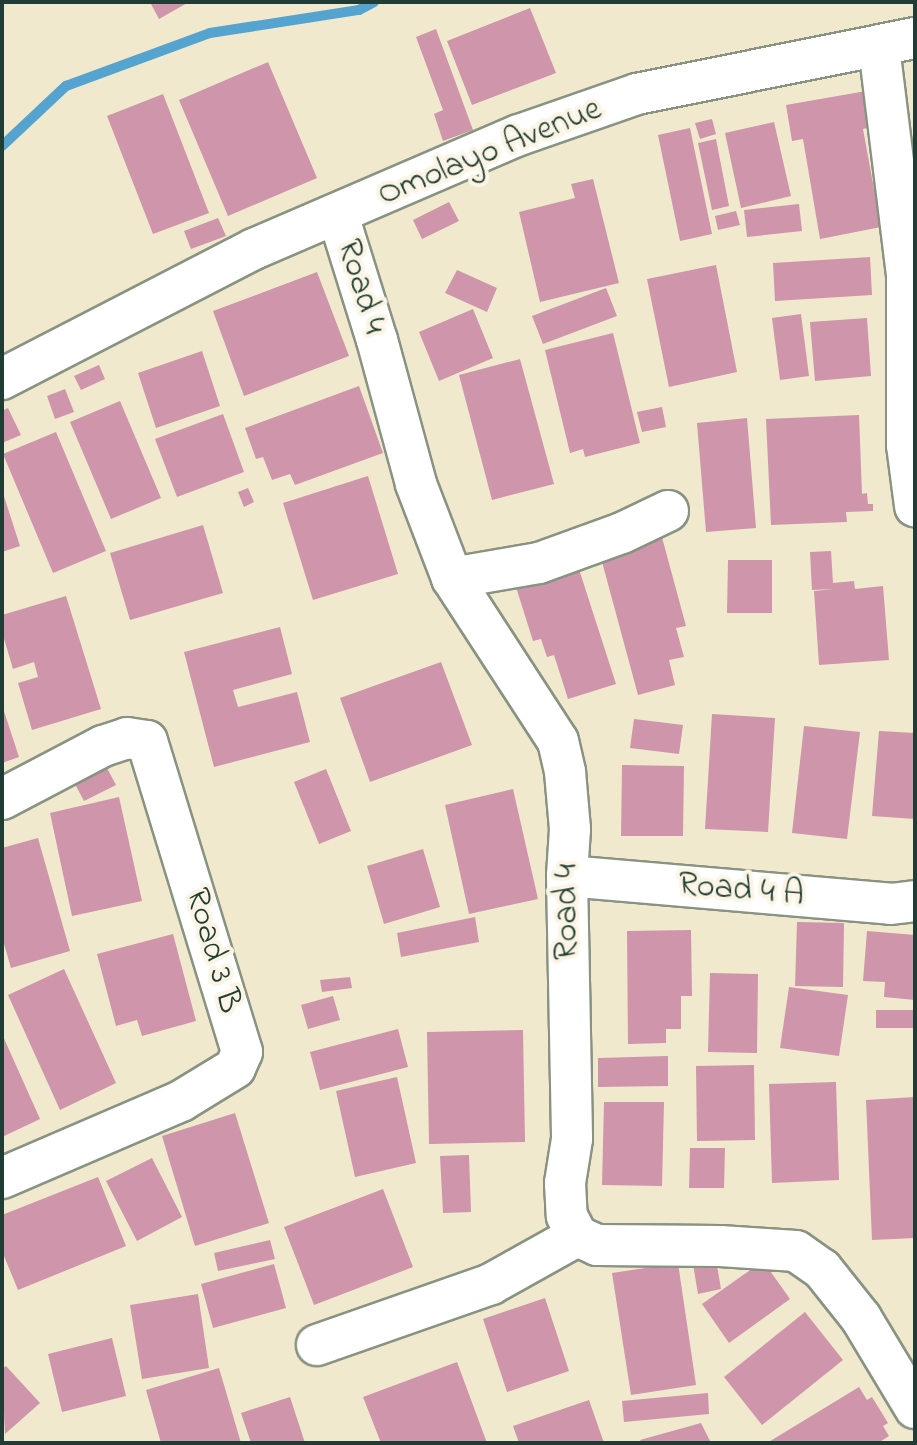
<!DOCTYPE html>
<html>
<head>
<meta charset="utf-8">
<style>
  body { margin:0 }
  #map { position:relative; width:917px; height:1445px; overflow:hidden; background:#f0e9ce; font-family:"Indie Flower",sans-serif }
  div>[style] { position:absolute }
  [style*='--x'] { left:calc(var(--x)*1px); top:calc(var(--y)*1px); width:calc(var(--w)*1px); rotate:calc(var(--a)*1deg) }
  .stream>* { height:10px; margin:-5px; padding:0 5px; transform-origin:5px; border-radius:5px; background:#55a4cf }
  .building>* { inset:0; background:#ce95ab }
  .roads { filter:drop-shadow(2px 0 #889381) drop-shadow(-2px 0 #889381) drop-shadow(0 2px #889381) drop-shadow(0 -2px #889381) }
  .minor>* { height:40px; margin:-20px; padding:0 20px; transform-origin:20px; border-radius:20px; background:#fff }
  span { translate:-50% -50%; white-space:nowrap; text-align:center; line-height:1.15; -webkit-text-stroke:8px #fcf5e5; paint-order:stroke }
  .street-label { font-size:34px; color:#1f3d34 }
  .frame { position:absolute; inset:0; border:4px solid #1f3d34; pointer-events:none }
</style>
</head>
<body>
<div id="map">
  <div class="stream">
    <div style="--x:2;--y:146;--w:88;--a:-43.2"></div>
    <div style="--x:66;--y:86;--w:153;--a:-20.2"></div>
    <div style="--x:210;--y:33;--w:151;--a:-8.8"></div>
    <div style="--x:359;--y:10;--w:17;--a:-28"></div>
  </div>
  <div class="building">
    <div style="clip-path:polygon(150px 2px,189px 2px,159px 19px)"></div>
    <div style="clip-path:polygon(530px 8px,556px 73px,472px 105px,447px 41px)"></div>
    <div style="clip-path:polygon(436px 29px,473px 130px,443px 141px,434px 114px,443px 110px,416px 37px)"></div>
    <div style="clip-path:polygon(268px 62px,317px 178px,228px 216px,179px 100px)"></div>
    <div style="clip-path:polygon(866px 91px,872px 127px,863px 129px,881px 227px,820px 239px,803px 139px,792px 141px,786px 105px)"></div>
    <div style="clip-path:polygon(163px 94px,209px 213px,153px 234px,107px 116px)"></div>
    <div style="clip-path:polygon(712px 119px,716px 134px,700px 139px,695px 123px)"></div>
    <div style="clip-path:polygon(774px 122px,791px 196px,741px 208px,725px 133px)"></div>
    <div style="clip-path:polygon(690px 128px,712px 234px,680px 241px,658px 135px)"></div>
    <div style="clip-path:polygon(716px 139px,729px 206px,712px 210px,698px 143px)"></div>
    <div style="clip-path:polygon(593px 179px,619px 283px,540px 302px,519px 212px,575px 198px,571px 184px)"></div>
    <div style="clip-path:polygon(449px 202px,459px 221px,422px 239px,413px 220px)"></div>
    <div style="clip-path:polygon(799px 204px,802px 231px,747px 237px,744px 210px)"></div>
    <div style="clip-path:polygon(736px 211px,740px 225px,718px 230px,715px 216px)"></div>
    <div style="clip-path:polygon(218px 218px,226px 236px,191px 249px,184px 231px)"></div>
    <div style="clip-path:polygon(870px 257px,872px 295px,775px 301px,773px 263px)"></div>
    <div style="clip-path:polygon(716px 265px,737px 372px,669px 387px,647px 279px)"></div>
    <div style="clip-path:polygon(457px 270px,497px 288px,487px 312px,445px 293px)"></div>
    <div style="clip-path:polygon(317px 272px,349px 356px,244px 396px,213px 311px)"></div>
    <div style="clip-path:polygon(606px 288px,617px 316px,543px 344px,532px 316px)"></div>
    <div style="clip-path:polygon(473px 309px,493px 358px,439px 381px,419px 332px)"></div>
    <div style="clip-path:polygon(801px 314px,809px 376px,780px 380px,772px 318px)"></div>
    <div style="clip-path:polygon(867px 318px,871px 376px,815px 381px,810px 322px)"></div>
    <div style="clip-path:polygon(613px 333px,640px 443px,585px 457px,583px 449px,570px 453px,545px 350px)"></div>
    <div style="clip-path:polygon(202px 351px,220px 406px,156px 428px,138px 373px)"></div>
    <div style="clip-path:polygon(520px 359px,554px 484px,492px 500px,459px 375px)"></div>
    <div style="clip-path:polygon(99px 365px,105px 379px,81px 390px,74px 376px)"></div>
    <div style="clip-path:polygon(359px 386px,383px 453px,295px 485px,290px 474px,272px 480px,263px 457px,256px 459px,245px 428px)"></div>
    <div style="clip-path:polygon(65px 389px,74px 412px,55px 419px,47px 396px)"></div>
    <div style="clip-path:polygon(120px 401px,161px 498px,111px 519px,70px 422px)"></div>
    <div style="clip-path:polygon(662px 407px,666px 427px,642px 432px,637px 412px)"></div>
    <div style="clip-path:polygon(8px 408px,21px 435px,2px 443px,2px 411px)"></div>
    <div style="clip-path:polygon(223px 414px,244px 472px,177px 497px,155px 439px)"></div>
    <div style="clip-path:polygon(859px 415px,862px 494px,867px 493px,868px 504px,873px 504px,873px 511px,846px 512px,847px 522px,771px 525px,766px 419px)"></div>
    <div style="clip-path:polygon(747px 418px,756px 528px,706px 532px,697px 423px)"></div>
    <div style="clip-path:polygon(56px 432px,106px 551px,53px 573px,3px 454px)"></div>
    <div style="clip-path:polygon(368px 476px,398px 574px,313px 600px,283px 503px)"></div>
    <div style="clip-path:polygon(248px 488px,254px 502px,244px 507px,238px 492px)"></div>
    <div style="clip-path:polygon(2px 490px,20px 546px,2px 552px)"></div>
    <div style="clip-path:polygon(203px 525px,223px 593px,130px 620px,110px 553px)"></div>
    <div style="clip-path:polygon(660px 530px,686px 626px,676px 628px,684px 657px,669px 660px,675px 685px,638px 695px,598px 547px)"></div>
    <div style="clip-path:polygon(831px 551px,833px 583px,854px 581px,855px 589px,883px 586px,889px 660px,819px 665px,814px 591px,834px 589px,812px 590px,810px 552px)"></div>
    <div style="clip-path:polygon(728px 560px,772px 560px,772px 613px,727px 613px)"></div>
    <div style="clip-path:polygon(577px 563px,616px 684px,568px 699px,554px 655px,547px 657px,541px 639px,533px 641px,515px 584px)"></div>
    <div style="clip-path:polygon(66px 596px,101px 709px,32px 730px,18px 683px,38px 677px,34px 662px,13px 669px,2px 632px,2px 615px)"></div>
    <div style="clip-path:polygon(280px 627px,292px 674px,233px 690px,238px 707px,297px 692px,310px 742px,214px 767px,184px 652px)"></div>
    <div style="clip-path:polygon(441px 662px,472px 745px,370px 782px,340px 698px)"></div>
    <div style="clip-path:polygon(2px 705px,19px 757px,2px 763px)"></div>
    <div style="clip-path:polygon(712px 714px,775px 718px,768px 832px,705px 829px)"></div>
    <div style="clip-path:polygon(634px 719px,683px 725px,679px 754px,630px 748px)"></div>
    <div style="clip-path:polygon(804px 726px,860px 732px,847px 839px,792px 833px)"></div>
    <div style="clip-path:polygon(879px 731px,915px 733px,915px 819px,872px 816px)"></div>
    <div style="clip-path:polygon(622px 765px,684px 766px,683px 836px,621px 836px)"></div>
    <div style="clip-path:polygon(107px 768px,116px 785px,84px 801px,75px 784px)"></div>
    <div style="clip-path:polygon(326px 769px,351px 831px,319px 844px,294px 782px)"></div>
    <div style="clip-path:polygon(513px 789px,538px 899px,469px 914px,445px 805px)"></div>
    <div style="clip-path:polygon(119px 797px,142px 901px,72px 916px,50px 813px)"></div>
    <div style="clip-path:polygon(38px 838px,70px 951px,11px 968px,2px 937px,2px 848px)"></div>
    <div style="clip-path:polygon(423px 849px,440px 907px,384px 924px,367px 866px)"></div>
    <div style="clip-path:polygon(475px 917px,479px 942px,401px 957px,397px 933px)"></div>
    <div style="clip-path:polygon(797px 922px,844px 923px,843px 987px,795px 986px)"></div>
    <div style="clip-path:polygon(691px 930px,692px 996px,681px 996px,681px 1029px,666px 1029px,666px 1043px,628px 1044px,627px 931px)"></div>
    <div style="clip-path:polygon(867px 931px,915px 935px,915px 1000px,884px 997px,885px 982px,863px 981px)"></div>
    <div style="clip-path:polygon(173px 934px,196px 1021px,142px 1036px,137px 1020px,116px 1026px,97px 954px)"></div>
    <div style="clip-path:polygon(64px 969px,116px 1083px,60px 1110px,8px 995px)"></div>
    <div style="clip-path:polygon(710px 973px,758px 974px,757px 1053px,708px 1052px)"></div>
    <div style="clip-path:polygon(350px 977px,352px 988px,322px 992px,320px 980px)"></div>
    <div style="clip-path:polygon(789px 987px,848px 995px,839px 1056px,780px 1048px)"></div>
    <div style="clip-path:polygon(333px 996px,340px 1020px,308px 1029px,301px 1005px)"></div>
    <div style="clip-path:polygon(876px 1010px,915px 1010px,915px 1028px,876px 1028px)"></div>
    <div style="clip-path:polygon(398px 1029px,408px 1067px,320px 1090px,310px 1052px)"></div>
    <div style="clip-path:polygon(523px 1030px,525px 1142px,429px 1144px,427px 1032px)"></div>
    <div style="clip-path:polygon(2px 1034px,40px 1119px,2px 1137px)"></div>
    <div style="clip-path:polygon(668px 1056px,668px 1086px,598px 1087px,598px 1058px)"></div>
    <div style="clip-path:polygon(754px 1065px,755px 1140px,697px 1141px,696px 1066px)"></div>
    <div style="clip-path:polygon(397px 1077px,416px 1163px,355px 1177px,336px 1091px)"></div>
    <div style="clip-path:polygon(836px 1082px,839px 1180px,772px 1183px,769px 1084px)"></div>
    <div style="clip-path:polygon(915px 1097px,915px 1238px,872px 1240px,866px 1100px)"></div>
    <div style="clip-path:polygon(604px 1102px,664px 1102px,662px 1186px,602px 1185px)"></div>
    <div style="clip-path:polygon(235px 1113px,269px 1223px,195px 1246px,162px 1136px)"></div>
    <div style="clip-path:polygon(690px 1148px,725px 1148px,724px 1188px,689px 1188px)"></div>
    <div style="clip-path:polygon(469px 1155px,471px 1212px,443px 1213px,440px 1156px)"></div>
    <div style="clip-path:polygon(152px 1158px,182px 1217px,137px 1241px,106px 1181px)"></div>
    <div style="clip-path:polygon(98px 1177px,126px 1246px,18px 1290px,2px 1251px,2px 1215px)"></div>
    <div style="clip-path:polygon(383px 1189px,413px 1267px,314px 1305px,284px 1227px)"></div>
    <div style="clip-path:polygon(270px 1240px,275px 1259px,218px 1271px,214px 1253px)"></div>
    <div style="clip-path:polygon(715px 1254px,721px 1289px,698px 1294px,692px 1258px)"></div>
    <div style="clip-path:polygon(763px 1261px,790px 1299px,729px 1343px,702px 1304px)"></div>
    <div style="clip-path:polygon(678px 1263px,696px 1385px,631px 1395px,612px 1273px)"></div>
    <div style="clip-path:polygon(274px 1264px,286px 1308px,213px 1328px,201px 1284px)"></div>
    <div style="clip-path:polygon(198px 1294px,209px 1368px,142px 1379px,130px 1305px)"></div>
    <div style="clip-path:polygon(545px 1298px,569px 1371px,507px 1392px,483px 1319px)"></div>
    <div style="clip-path:polygon(805px 1312px,843px 1360px,762px 1425px,724px 1377px)"></div>
    <div style="clip-path:polygon(112px 1338px,126px 1396px,62px 1412px,48px 1354px)"></div>
    <div style="clip-path:polygon(457px 1362px,487px 1443px,381px 1443px,363px 1397px)"></div>
    <div style="clip-path:polygon(6px 1366px,40px 1403px,5px 1434px,2px 1369px)"></div>
    <div style="clip-path:polygon(219px 1368px,241px 1443px,161px 1443px,146px 1390px)"></div>
    <div style="clip-path:polygon(859px 1387px,867px 1400px,872px 1397px,888px 1423px,883px 1426px,889px 1436px,878px 1443px,767px 1443px)"></div>
    <div style="clip-path:polygon(708px 1393px,709px 1414px,624px 1422px,622px 1401px)"></div>
    <div style="clip-path:polygon(290px 1397px,305px 1443px,251px 1443px,241px 1413px)"></div>
    <div style="clip-path:polygon(589px 1400px,604px 1443px,519px 1443px,513px 1426px)"></div>
    <div style="clip-path:polygon(701px 1423px,711px 1443px,642px 1443px,640px 1440px)"></div>
  </div>
  <div class="roads">
    <div class="minor">
      <div style="--x:879;--y:47;--w:230;--a:83"></div>
      <div style="--x:907;--y:275;--w:170;--a:90"></div>
      <div style="--x:907;--y:445;--w:62;--a:82.5"></div>
      <div style="--x:338;--y:215;--w:131;--a:72.7"></div>
      <div style="--x:377;--y:340;--w:149;--a:74.8"></div>
      <div style="--x:416;--y:484;--w:101;--a:69"></div>
      <div style="--x:452;--y:578;--w:194;--a:57"></div>
      <div style="--x:558;--y:741;--w:32;--a:77"></div>
      <div style="--x:565;--y:772;--w:57;--a:85"></div>
      <div style="--x:570;--y:829;--w:47;--a:93.7"></div>
      <div style="--x:567;--y:876;--w:263;--a:88.9"></div>
      <div style="--x:572;--y:1139;--w:45;--a:99"></div>
      <div style="--x:565;--y:1183;--w:33;--a:87"></div>
      <div style="--x:567;--y:1216;--w:22;--a:63"></div>
      <div style="--x:577;--y:1236;--w:22;--a:24"></div>
      <div style="--x:597;--y:1245;--w:123;--a:0.5"></div>
      <div style="--x:720;--y:1246;--w:76;--a:3.8"></div>
      <div style="--x:796;--y:1251;--w:32;--a:35"></div>
      <div style="--x:822;--y:1269;--w:63;--a:51.5"></div>
      <div style="--x:861;--y:1318;--w:105;--a:59"></div>
      <div style="--x:2;--y:379;--w:284;--a:-27.3"></div>
      <div style="--x:254;--y:249;--w:288;--a:-23.3"></div>
      <div style="--x:519;--y:135;--w:125;--a:-19.2"></div>
      <div style="--x:637;--y:94;--w:284;--a:-11.4"></div>
      <div style="--x:452;--y:578;--w:88;--a:-9.8"></div>
      <div style="--x:539;--y:563;--w:88;--a:-19.9"></div>
      <div style="--x:622;--y:533;--w:51;--a:-25.6"></div>
      <div style="--x:2;--y:799;--w:114;--a:-27.7"></div>
      <div style="--x:103;--y:746;--w:25;--a:-18"></div>
      <div style="--x:127;--y:738;--w:20;--a:9"></div>
      <div style="--x:147;--y:741;--w:325;--a:73"></div>
      <div style="--x:242;--y:1052;--w:17;--a:114"></div>
      <div style="--x:235;--y:1068;--w:63;--a:148.6"></div>
      <div style="--x:181;--y:1101;--w:195;--a:156.7"></div>
      <div style="--x:567;--y:876;--w:325;--a:4.9"></div>
      <div style="--x:891;--y:904;--w:24;--a:-7"></div>
      <div style="--x:317;--y:1345;--w:184;--a:-19.3"></div>
      <div style="--x:491;--y:1284;--w:98;--a:-29.2"></div>
    </div>
  </div>
  <div class="street-label">
    <span style="left:490px;top:153px;rotate:-22deg">Omolayo Avenue</span>
    <span style="left:360px;top:287px;rotate:73deg">Road 4</span>
    <span style="left:741px;top:891px;rotate:5deg">Road 4 A</span>
    <span style="left:568px;top:912px;rotate:-90deg">Road 4</span>
    <span style="left:212px;top:951px;rotate:74deg">Road 3 B</span>
  </div>
  <div class="frame"></div>
</div>
</body>
</html>
